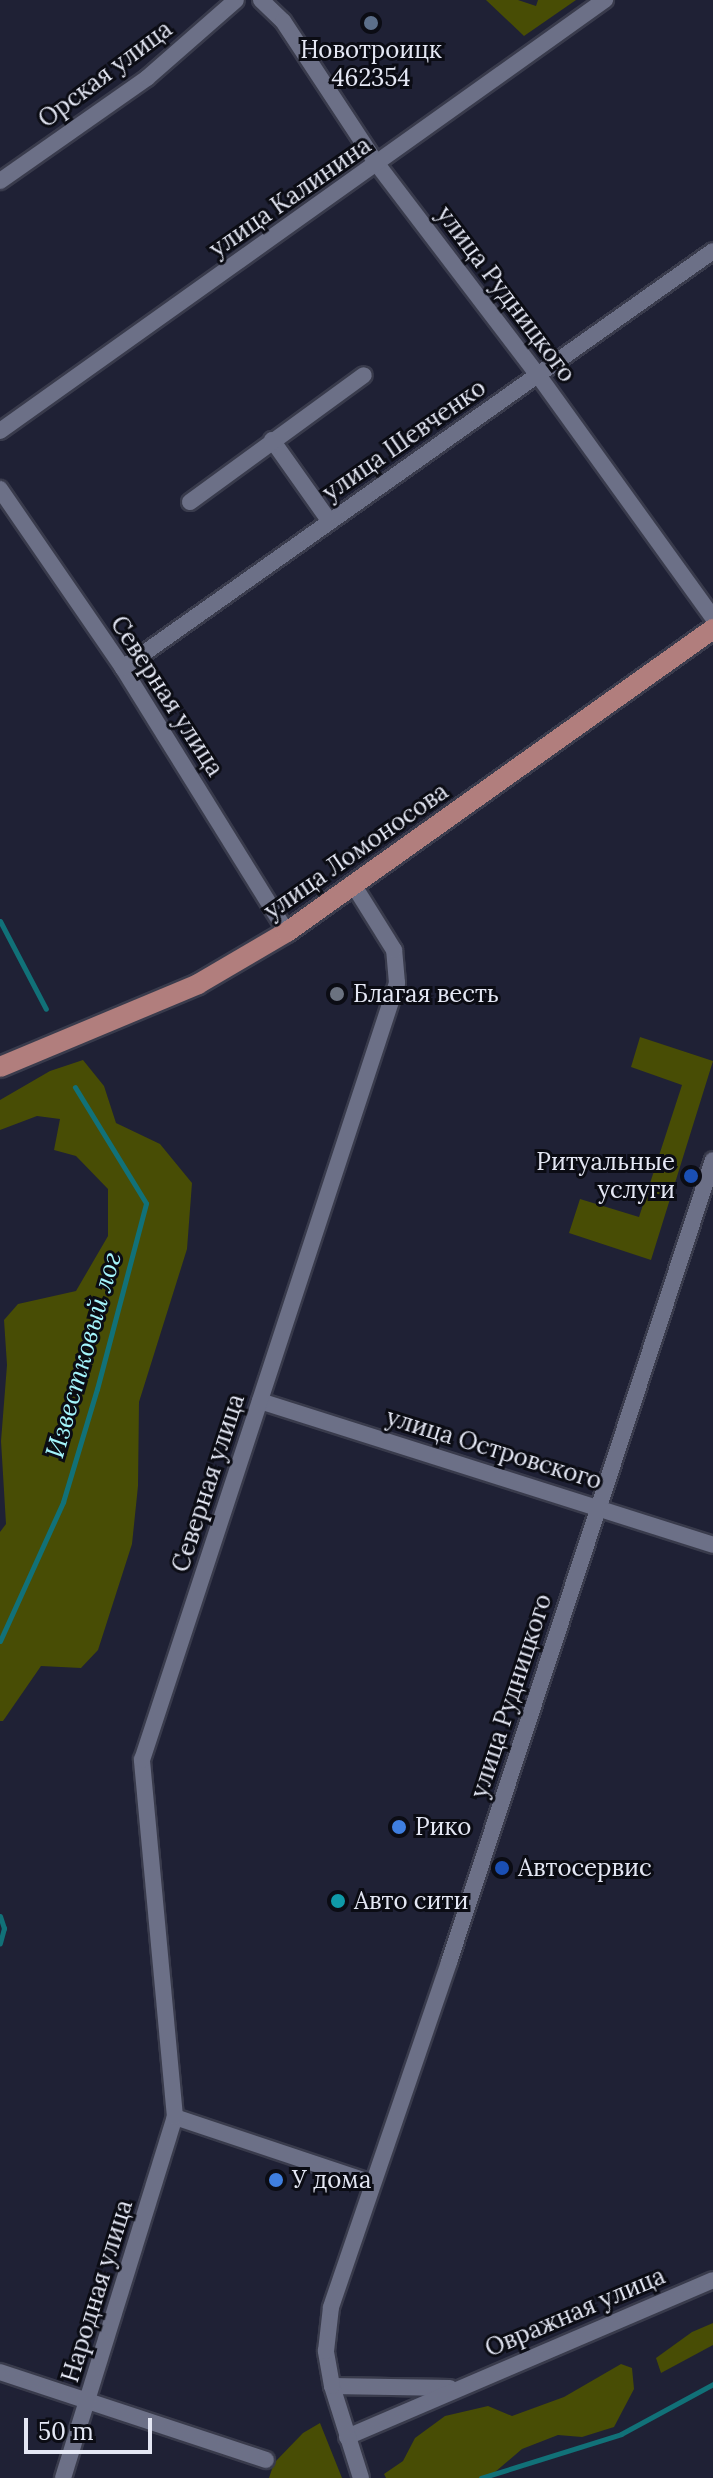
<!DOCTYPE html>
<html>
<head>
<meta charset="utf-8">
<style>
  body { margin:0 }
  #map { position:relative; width:713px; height:2478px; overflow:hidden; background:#1f2135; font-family:Lora,serif }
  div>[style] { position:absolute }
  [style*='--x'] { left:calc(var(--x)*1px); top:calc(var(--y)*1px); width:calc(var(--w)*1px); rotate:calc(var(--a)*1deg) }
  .green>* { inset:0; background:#484d05 }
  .stream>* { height:5px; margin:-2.5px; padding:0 2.5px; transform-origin:2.5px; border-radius:2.5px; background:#117178 }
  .roads { filter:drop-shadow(2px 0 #393b4c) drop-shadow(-2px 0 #393b4c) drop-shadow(0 2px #393b4c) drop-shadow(0 -2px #393b4c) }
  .minor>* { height:16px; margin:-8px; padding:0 8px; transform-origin:8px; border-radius:8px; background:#6c7087 }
  .major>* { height:20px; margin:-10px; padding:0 10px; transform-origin:10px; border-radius:10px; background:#b17e7d }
  .dots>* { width:22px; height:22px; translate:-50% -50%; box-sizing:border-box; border:4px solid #0b0c14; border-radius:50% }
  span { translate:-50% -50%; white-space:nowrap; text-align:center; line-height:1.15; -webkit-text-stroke:6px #0b0c14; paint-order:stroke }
  .poi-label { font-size:24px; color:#e4e7f4 }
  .left { translate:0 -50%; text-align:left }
  .right { translate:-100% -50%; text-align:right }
  .street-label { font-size:24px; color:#e4e7f4 }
  .water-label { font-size:26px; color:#a4f5fc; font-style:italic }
  .scale { position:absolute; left:24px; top:2418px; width:128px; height:36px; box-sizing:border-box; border:4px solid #e4e7f4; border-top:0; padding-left:10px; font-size:24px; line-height:28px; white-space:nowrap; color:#e4e7f4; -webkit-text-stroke:6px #0b0c14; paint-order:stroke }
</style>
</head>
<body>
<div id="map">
  <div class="green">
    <div style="clip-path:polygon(486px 0,518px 0,536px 6px,538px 0,576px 0,524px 36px)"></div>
    <div style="clip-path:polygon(640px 1037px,713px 1061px,651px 1260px,569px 1233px,580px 1199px,639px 1217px,682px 1085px,631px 1067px)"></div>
    <div style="clip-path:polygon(83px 1060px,104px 1086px,116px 1123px,160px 1144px,192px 1183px,187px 1249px,139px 1402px,138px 1486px,132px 1544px,98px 1650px,81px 1668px,41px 1666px,3px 1721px,0 1721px,0 1532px,6px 1524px,1px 1441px,7px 1365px,4px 1320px,18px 1304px,76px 1291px,108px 1236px,108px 1189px,76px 1156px,54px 1150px,60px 1119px,37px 1116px,0 1130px,0 1100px,50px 1071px)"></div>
    <div style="clip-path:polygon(713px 2323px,713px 2345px,661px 2373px,656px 2358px,692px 2332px)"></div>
    <div style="clip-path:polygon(621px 2364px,632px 2368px,634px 2389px,614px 2427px,582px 2437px,558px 2435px,522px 2449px,488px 2478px,386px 2478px,384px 2474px,403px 2461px,415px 2438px,445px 2416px,488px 2406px,512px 2416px,564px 2397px)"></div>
    <div style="clip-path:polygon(320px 2423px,342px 2478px,269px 2478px,274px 2463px,303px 2433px)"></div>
  </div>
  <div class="stream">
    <div style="--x:0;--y:921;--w:99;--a:62.4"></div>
    <div style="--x:0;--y:1641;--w:153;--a:-65.6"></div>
    <div style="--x:63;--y:1502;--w:118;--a:-73.3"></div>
    <div style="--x:97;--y:1389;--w:192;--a:-75.2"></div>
    <div style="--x:146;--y:1203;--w:136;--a:-121.5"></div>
    <div style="--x:0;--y:1916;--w:13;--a:72"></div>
    <div style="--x:4;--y:1928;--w:16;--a:105"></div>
    <div style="--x:481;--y:2478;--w:147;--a:-17.4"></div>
    <div style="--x:621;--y:2434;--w:105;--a:-28.5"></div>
  </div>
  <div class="roads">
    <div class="minor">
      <div style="--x:261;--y:0;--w:30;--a:44"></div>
      <div style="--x:283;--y:21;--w:171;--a:56.7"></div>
      <div style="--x:377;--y:164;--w:265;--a:52.7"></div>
      <div style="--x:538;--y:375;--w:299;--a:54.2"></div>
      <div style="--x:0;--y:181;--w:179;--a:-35"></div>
      <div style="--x:147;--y:78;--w:118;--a:-41.2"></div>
      <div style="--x:0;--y:431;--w:743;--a:-35.47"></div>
      <div style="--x:272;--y:440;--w:100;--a:54.7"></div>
      <div style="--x:0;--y:489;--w:217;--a:55.5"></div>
      <div style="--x:123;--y:668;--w:311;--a:58.2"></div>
      <div style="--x:190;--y:502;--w:215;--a:-36.1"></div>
      <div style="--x:123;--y:668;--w:722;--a:-35.25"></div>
      <div style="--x:260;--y:1401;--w:475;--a:17.6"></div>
      <div style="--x:175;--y:2117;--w:208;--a:18.5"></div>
      <div style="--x:0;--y:2372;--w:280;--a:18.3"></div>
      <div style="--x:332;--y:2386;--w:118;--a:1"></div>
      <div style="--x:347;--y:2437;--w:398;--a:-23.2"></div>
      <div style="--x:63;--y:2478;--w:378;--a:-72.8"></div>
      <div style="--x:175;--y:2117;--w:359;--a:-95.3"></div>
      <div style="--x:142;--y:1760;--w:818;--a:-71.83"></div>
      <div style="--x:397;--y:983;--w:33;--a:-95"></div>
      <div style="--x:394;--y:950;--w:75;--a:-122"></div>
      <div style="--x:361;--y:2478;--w:96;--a:-107.5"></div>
      <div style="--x:332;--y:2386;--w:36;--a:-100"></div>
      <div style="--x:326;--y:2351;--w:44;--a:-83.5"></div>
      <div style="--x:331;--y:2307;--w:365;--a:-71.1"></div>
      <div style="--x:449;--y:1962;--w:844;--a:-71.78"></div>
    </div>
    <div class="major">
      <div style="--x:0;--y:1067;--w:215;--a:-22.7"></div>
      <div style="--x:198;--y:984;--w:103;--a:-30.3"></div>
      <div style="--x:287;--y:932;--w:523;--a:-35.42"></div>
    </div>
  </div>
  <div class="dots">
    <div style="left:371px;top:23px;background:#5c6f8a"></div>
    <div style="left:337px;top:994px;background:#6b7280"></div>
    <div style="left:691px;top:1176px;background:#1a4fb4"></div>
    <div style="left:399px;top:1827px;background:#3f7fe0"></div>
    <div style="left:502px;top:1868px;background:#1a4fb4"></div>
    <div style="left:338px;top:1901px;background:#0f9aa8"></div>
    <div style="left:276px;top:2180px;background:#3f7fe0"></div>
  </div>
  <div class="poi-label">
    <span style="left:371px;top:64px">Новотроицк<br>462354</span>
    <span class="left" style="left:353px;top:994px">Благая весть</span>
    <span class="right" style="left:675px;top:1176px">Ритуальные<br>услуги</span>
    <span class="left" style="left:415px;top:1827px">Рико</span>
    <span class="left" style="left:518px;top:1868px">Автосервис</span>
    <span class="left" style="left:354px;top:1901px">Авто сити</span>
    <span class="left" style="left:292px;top:2180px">У дома</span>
  </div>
  <div class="street-label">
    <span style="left:105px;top:74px;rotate:-37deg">Орская улица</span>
    <span style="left:290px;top:197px;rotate:-35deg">улица Калинина</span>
    <span style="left:506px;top:294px;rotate:53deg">улица Рудницкого</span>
    <span style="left:404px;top:440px;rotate:-35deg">улица Шевченко</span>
    <span style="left:167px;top:696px;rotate:57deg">Северная улица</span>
    <span style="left:356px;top:851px;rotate:-35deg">улица Ломоносова</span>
    <span style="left:494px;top:1449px;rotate:17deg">улица Островского</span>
    <span style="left:208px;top:1483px;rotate:-72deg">Северная улица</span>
    <span style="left:511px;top:1696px;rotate:-72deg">улица Рудницкого</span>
    <span style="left:97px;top:2291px;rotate:-73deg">Народная улица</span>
    <span style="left:575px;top:2312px;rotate:-23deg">Овражная улица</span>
  </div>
  <div class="water-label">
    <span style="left:83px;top:1355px;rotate:-74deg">Известковый лог</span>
  </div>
  <div class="scale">50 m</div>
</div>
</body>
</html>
